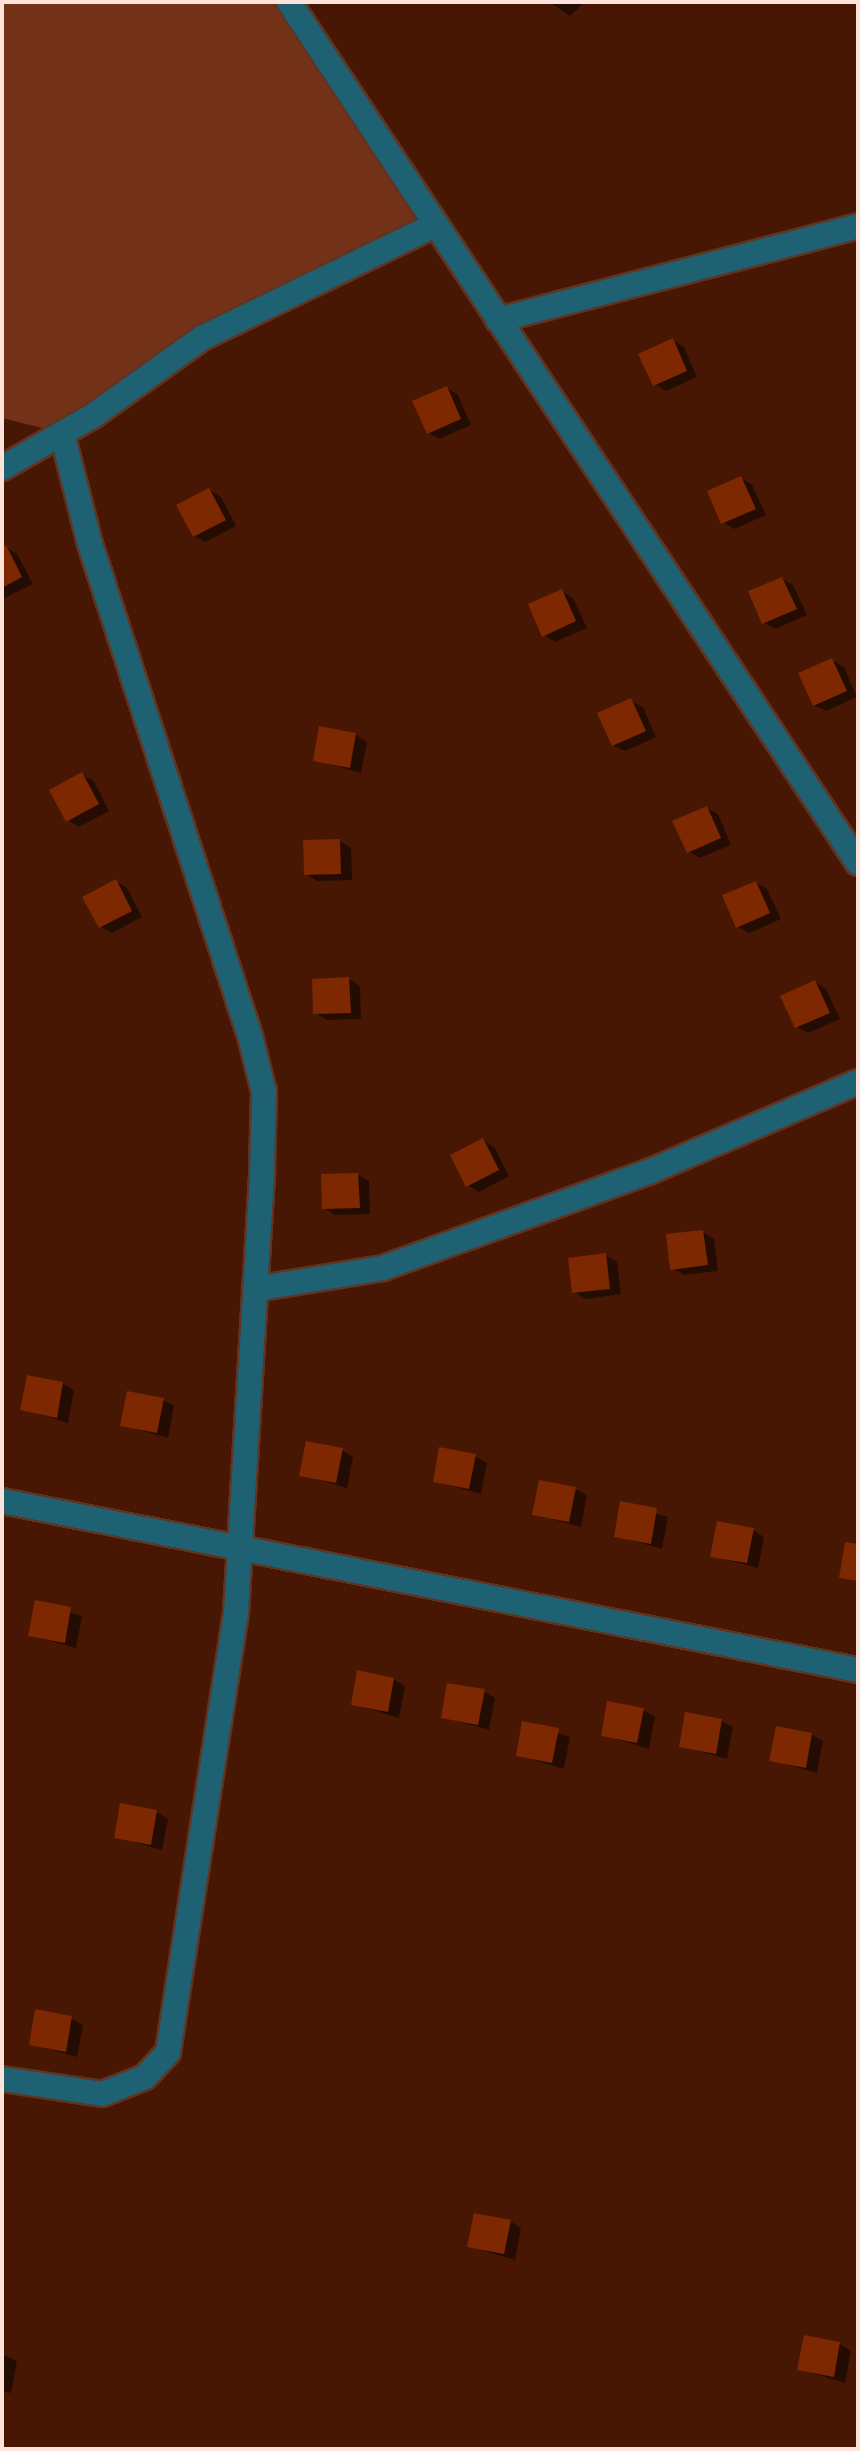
<!DOCTYPE html>
<html>
<head>
<meta charset="utf-8">
<style>
  body { margin:0 }
  #map { position:relative; width:860px; height:2451px; overflow:hidden; background:#471704; font-family:Commissioner,sans-serif }
  div>[style] { position:absolute }
  [style*='--x'] { left:calc(var(--x)*1px); top:calc(var(--y)*1px); width:calc(var(--w)*1px); rotate:calc(var(--a)*1deg) }
  .green>* { inset:0; background:#733118 }
  .shadow>* { inset:0; background:#0007 }
  .building>* { inset:0; background:#7d2800 }
  .roads { filter:drop-shadow(2px 0 #603422) drop-shadow(-2px 0 #603422) drop-shadow(0 2px #603422) drop-shadow(0 -2px #603422) }
  .minor>* { height:24px; margin:-12px; padding:0 12px; transform-origin:12px; border-radius:12px; background:#1e6173 }
  span { translate:-50% -50%; white-space:nowrap; text-align:center; line-height:1.15; -webkit-text-stroke:8px #3c0c00; paint-order:stroke }
  .frame { position:absolute; inset:0; border:4px solid #fde3da; pointer-events:none }
</style>
</head>
<body>
<div id="map">
  <div class="green">
    <div style="clip-path:polygon(2px 2px,289px 2px,435px 225px,202px 338px,62px 433px,2px 418px)"></div>
  </div>
  <div class="shadow">
    <div style="clip-path:polygon(549px 2px,585px 2px,570px 16px)"></div>
    <div style="clip-path:polygon(673px 340px,684px 347px,697px 377px,666px 391px,655px 384px)"></div>
    <div style="clip-path:polygon(447px 388px,458px 395px,471px 425px,440px 439px,429px 433px)"></div>
    <div style="clip-path:polygon(741px 478px,752px 485px,766px 515px,734px 529px,723px 522px)"></div>
    <div style="clip-path:polygon(209px 490px,221px 497px,236px 526px,205px 542px,194px 536px)"></div>
    <div style="clip-path:polygon(6px 547px,17px 554px,33px 584px,2px 599px)"></div>
    <div style="clip-path:polygon(782px 579px,793px 585px,807px 615px,775px 629px,764px 623px)"></div>
    <div style="clip-path:polygon(562px 591px,573px 598px,587px 628px,555px 642px,544px 635px)"></div>
    <div style="clip-path:polygon(832px 660px,844px 667px,857px 697px,826px 711px,814px 705px)"></div>
    <div style="clip-path:polygon(631px 701px,643px 707px,656px 737px,625px 751px,613px 745px)"></div>
    <div style="clip-path:polygon(356px 735px,367px 742px,361px 773px,315px 760px)"></div>
    <div style="clip-path:polygon(82px 775px,94px 781px,109px 811px,79px 827px,67px 820px)"></div>
    <div style="clip-path:polygon(707px 808px,718px 814px,731px 845px,700px 858px,689px 852px)"></div>
    <div style="clip-path:polygon(340px 841px,351px 848px,352px 880px,317px 881px,306px 874px)"></div>
    <div style="clip-path:polygon(116px 881px,127px 888px,142px 917px,112px 933px,101px 927px)"></div>
    <div style="clip-path:polygon(756px 883px,767px 889px,781px 919px,749px 933px,738px 927px)"></div>
    <div style="clip-path:polygon(349px 979px,360px 986px,361px 1019px,327px 1020px,315px 1013px)"></div>
    <div style="clip-path:polygon(815px 982px,826px 989px,840px 1019px,808px 1033px,797px 1027px)"></div>
    <div style="clip-path:polygon(483px 1140px,494px 1147px,509px 1176px,479px 1192px,467px 1185px)"></div>
    <div style="clip-path:polygon(358px 1175px,369px 1181px,370px 1214px,335px 1215px,324px 1208px)"></div>
    <div style="clip-path:polygon(703px 1232px,714px 1239px,718px 1271px,684px 1275px,672px 1268px)"></div>
    <div style="clip-path:polygon(605px 1255px,617px 1262px,621px 1294px,586px 1299px,574px 1292px)"></div>
    <div style="clip-path:polygon(63px 1384px,74px 1390px,68px 1423px,22px 1409px)"></div>
    <div style="clip-path:polygon(163px 1400px,174px 1406px,168px 1438px,122px 1425px)"></div>
    <div style="clip-path:polygon(342px 1450px,353px 1457px,347px 1488px,302px 1475px)"></div>
    <div style="clip-path:polygon(475px 1456px,487px 1463px,481px 1494px,435px 1481px)"></div>
    <div style="clip-path:polygon(575px 1489px,587px 1495px,581px 1527px,534px 1514px)"></div>
    <div style="clip-path:polygon(622px 1504px,668px 1517px,662px 1549px,616px 1536px)"></div>
    <div style="clip-path:polygon(753px 1530px,764px 1537px,758px 1568px,712px 1556px)"></div>
    <div style="clip-path:polygon(36px 1603px,82px 1616px,76px 1648px,30px 1635px)"></div>
    <div style="clip-path:polygon(393px 1679px,405px 1686px,399px 1718px,353px 1704px)"></div>
    <div style="clip-path:polygon(484px 1691px,495px 1698px,489px 1730px,443px 1717px)"></div>
    <div style="clip-path:polygon(644px 1710px,655px 1717px,649px 1749px,603px 1735px)"></div>
    <div style="clip-path:polygon(721px 1721px,733px 1727px,727px 1759px,681px 1746px)"></div>
    <div style="clip-path:polygon(524px 1723px,570px 1737px,564px 1769px,518px 1755px)"></div>
    <div style="clip-path:polygon(812px 1735px,823px 1741px,817px 1773px,771px 1760px)"></div>
    <div style="clip-path:polygon(157px 1812px,168px 1819px,162px 1850px,116px 1837px)"></div>
    <div style="clip-path:polygon(71px 2018px,83px 2025px,77px 2057px,31px 2044px)"></div>
    <div style="clip-path:polygon(510px 2221px,521px 2228px,515px 2260px,469px 2246px)"></div>
    <div style="clip-path:polygon(840px 2344px,851px 2351px,845px 2383px,799px 2369px)"></div>
    <div style="clip-path:polygon(2px 2354px,17px 2361px,11px 2393px,2px 2391px)"></div>
  </div>
  <div class="building">
    <div style="clip-path:polygon(673px 338px,687px 371px,653px 386px,638px 354px)"></div>
    <div style="clip-path:polygon(447px 386px,461px 419px,427px 434px,412px 401px)"></div>
    <div style="clip-path:polygon(741px 476px,756px 509px,721px 524px,707px 491px)"></div>
    <div style="clip-path:polygon(209px 488px,226px 520px,193px 537px,176px 505px)"></div>
    <div style="clip-path:polygon(6px 545px,22px 577px,2px 588px,2px 547px)"></div>
    <div style="clip-path:polygon(782px 577px,797px 609px,762px 624px,748px 591px)"></div>
    <div style="clip-path:polygon(562px 589px,576px 621px,542px 637px,528px 604px)"></div>
    <div style="clip-path:polygon(832px 658px,847px 691px,813px 706px,798px 673px)"></div>
    <div style="clip-path:polygon(631px 698px,646px 731px,612px 746px,597px 713px)"></div>
    <div style="clip-path:polygon(319px 726px,356px 733px,350px 768px,313px 761px)"></div>
    <div style="clip-path:polygon(82px 772px,99px 804px,66px 822px,49px 790px)"></div>
    <div style="clip-path:polygon(707px 806px,721px 838px,687px 853px,672px 821px)"></div>
    <div style="clip-path:polygon(340px 839px,341px 874px,304px 875px,303px 840px)"></div>
    <div style="clip-path:polygon(116px 879px,132px 911px,99px 928px,82px 897px)"></div>
    <div style="clip-path:polygon(756px 881px,770px 913px,736px 928px,722px 895px)"></div>
    <div style="clip-path:polygon(349px 977px,351px 1013px,313px 1014px,312px 979px)"></div>
    <div style="clip-path:polygon(815px 980px,830px 1013px,795px 1028px,780px 996px)"></div>
    <div style="clip-path:polygon(483px 1138px,499px 1170px,466px 1187px,450px 1155px)"></div>
    <div style="clip-path:polygon(358px 1173px,360px 1208px,322px 1209px,321px 1174px)"></div>
    <div style="clip-path:polygon(703px 1230px,708px 1265px,670px 1270px,666px 1234px)"></div>
    <div style="clip-path:polygon(606px 1253px,610px 1289px,572px 1293px,568px 1258px)"></div>
    <div style="clip-path:polygon(27px 1375px,63px 1382px,57px 1418px,20px 1410px)"></div>
    <div style="clip-path:polygon(127px 1391px,164px 1398px,157px 1433px,120px 1426px)"></div>
    <div style="clip-path:polygon(306px 1441px,343px 1448px,336px 1483px,299px 1476px)"></div>
    <div style="clip-path:polygon(439px 1447px,476px 1454px,469px 1489px,433px 1482px)"></div>
    <div style="clip-path:polygon(539px 1480px,576px 1487px,569px 1522px,532px 1515px)"></div>
    <div style="clip-path:polygon(620px 1501px,657px 1508px,651px 1544px,614px 1537px)"></div>
    <div style="clip-path:polygon(717px 1521px,754px 1528px,747px 1563px,710px 1557px)"></div>
    <div style="clip-path:polygon(845px 1542px,858px 1544px,858px 1581px,839px 1578px)"></div>
    <div style="clip-path:polygon(35px 1600px,71px 1607px,65px 1643px,28px 1636px)"></div>
    <div style="clip-path:polygon(357px 1670px,394px 1678px,388px 1712px,351px 1705px)"></div>
    <div style="clip-path:polygon(447px 1683px,485px 1689px,478px 1725px,441px 1718px)"></div>
    <div style="clip-path:polygon(607px 1701px,644px 1708px,637px 1743px,601px 1736px)"></div>
    <div style="clip-path:polygon(685px 1712px,722px 1719px,716px 1754px,679px 1747px)"></div>
    <div style="clip-path:polygon(522px 1721px,559px 1728px,552px 1763px,516px 1756px)"></div>
    <div style="clip-path:polygon(776px 1726px,812px 1733px,806px 1768px,769px 1761px)"></div>
    <div style="clip-path:polygon(120px 1803px,157px 1810px,151px 1845px,114px 1838px)"></div>
    <div style="clip-path:polygon(35px 2009px,72px 2016px,66px 2052px,29px 2045px)"></div>
    <div style="clip-path:polygon(474px 2213px,511px 2220px,504px 2254px,467px 2247px)"></div>
    <div style="clip-path:polygon(804px 2335px,840px 2342px,834px 2377px,797px 2370px)"></div>
  </div>
  <div class="roads">
    <div class="minor">
      <div style="--x:289;--y:2;--w:1032;--a:56.54"></div>
      <div style="--x:498;--y:320;--w:372;--a:-14.6"></div>
      <div style="--x:2;--y:468;--w:106;--a:-29.9"></div>
      <div style="--x:94;--y:415;--w:133;--a:-35.5"></div>
      <div style="--x:202;--y:338;--w:259;--a:-25.9"></div>
      <div style="--x:255;--y:1289;--w:130;--a:-9.3"></div>
      <div style="--x:383;--y:1268;--w:285;--a:-19.9"></div>
      <div style="--x:651;--y:1171;--w:225;--a:-23.3"></div>
      <div style="--x:2;--y:1501;--w:873;--a:11.17"></div>
      <div style="--x:2;--y:2079;--w:101;--a:8.5"></div>
      <div style="--x:102;--y:2094;--w:46;--a:-21.6"></div>
      <div style="--x:145;--y:2077;--w:34;--a:-47"></div>
      <div style="--x:168;--y:2052;--w:444;--a:-81.2"></div>
      <div style="--x:236;--y:1613;--w:444;--a:-86.6"></div>
      <div style="--x:262;--y:1170;--w:78;--a:-88.5"></div>
      <div style="--x:264;--y:1092;--w:58;--a:-104"></div>
      <div style="--x:250;--y:1036;--w:517;--a:-108.01"></div>
      <div style="--x:90;--y:544;--w:114;--a:-104.2"></div>
    </div>
  </div>
  <div class="frame"></div>
</div>
</body>
</html>
